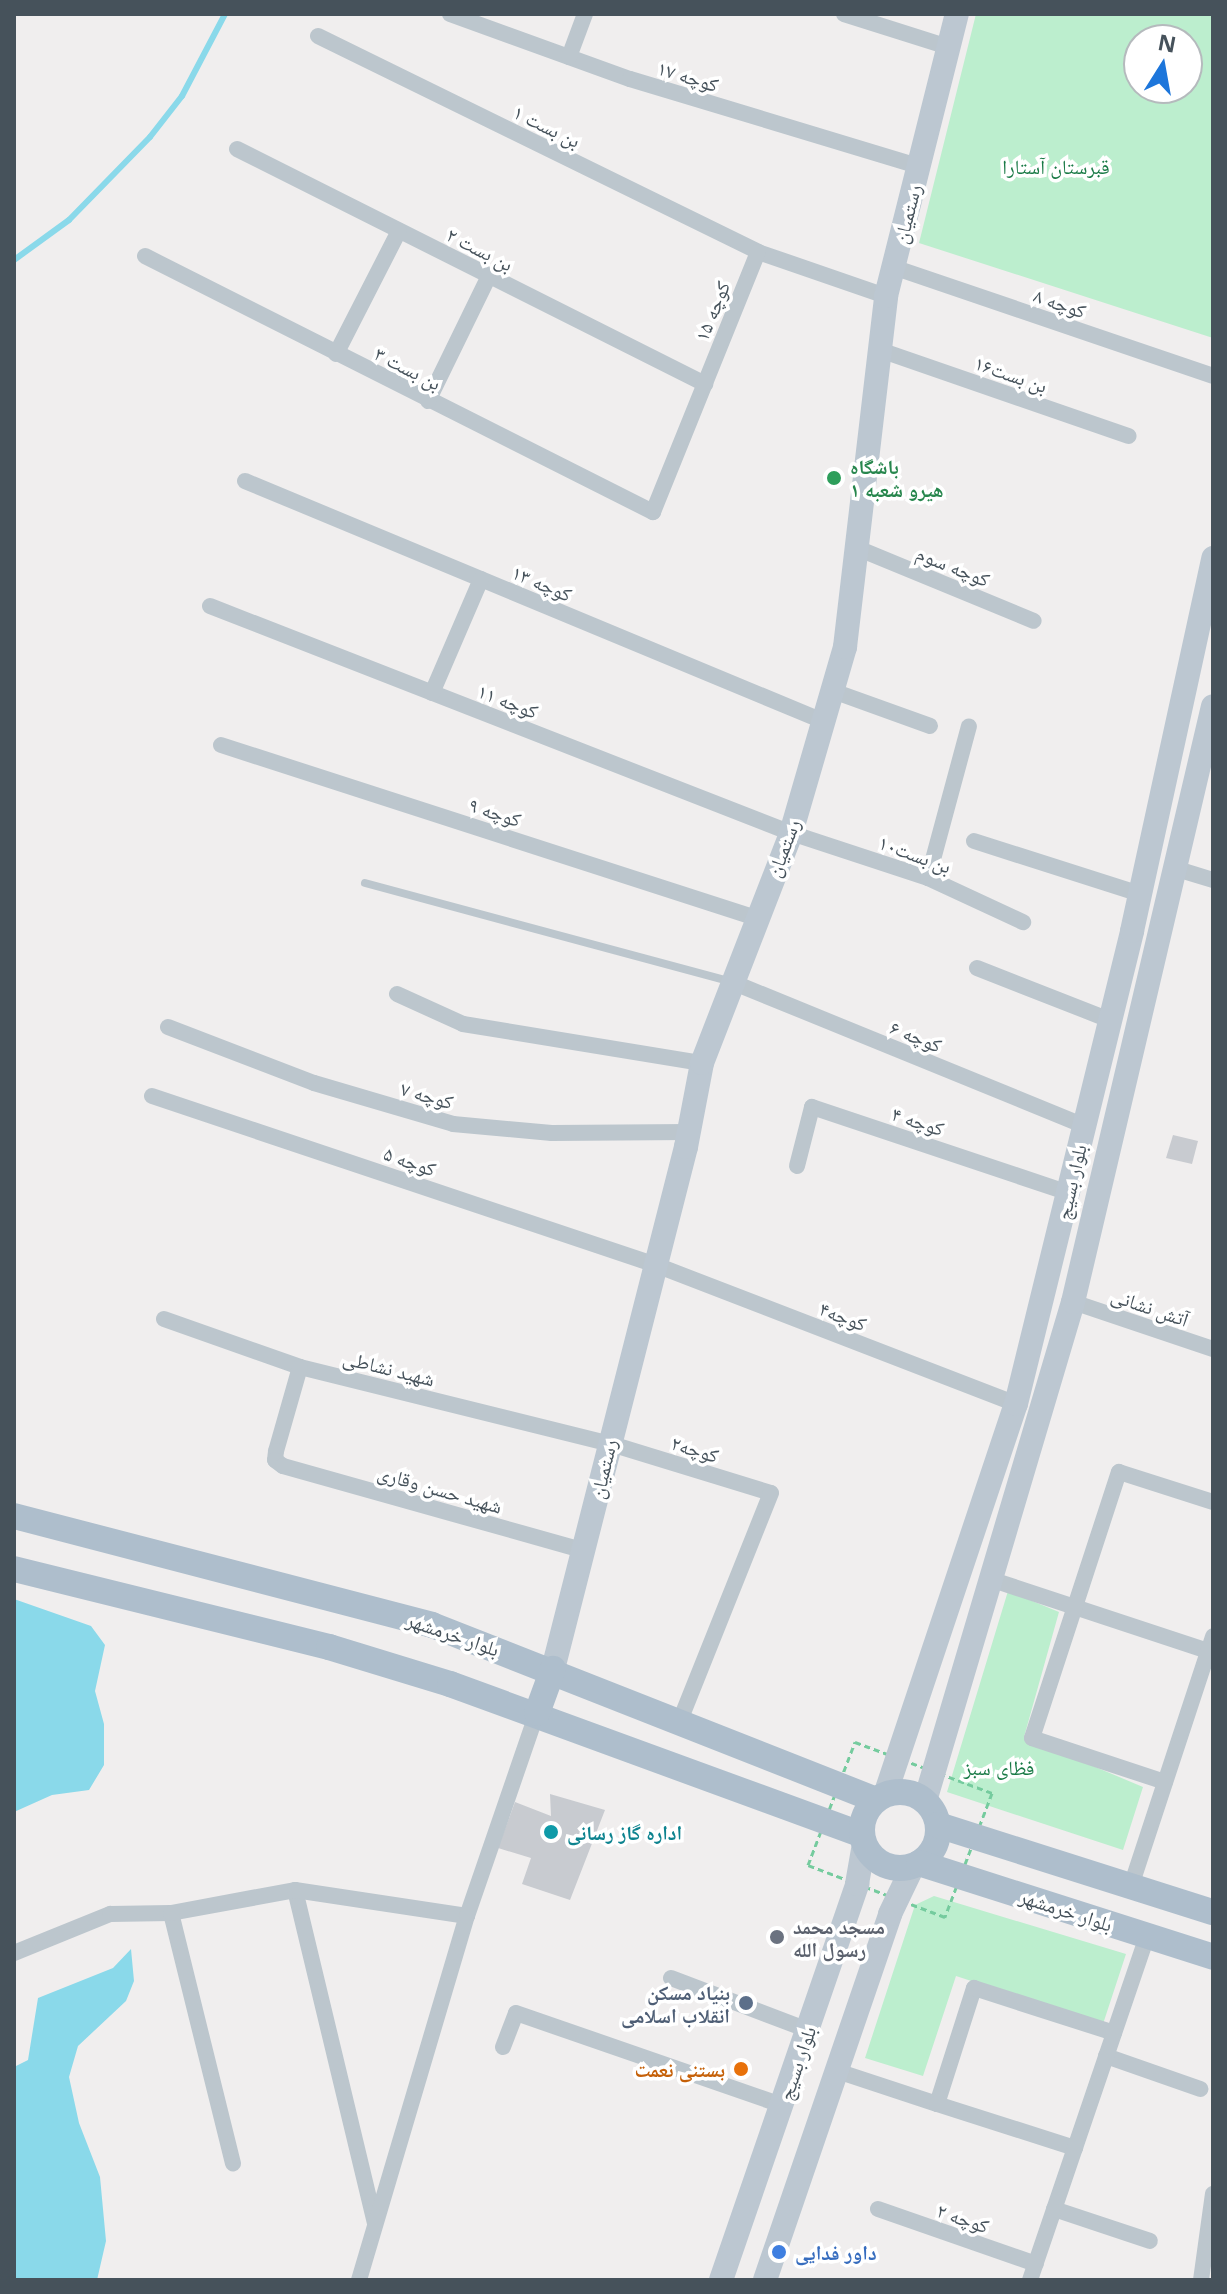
<!DOCTYPE html>
<html>
<head>
<meta charset="utf-8">
<style>
  body { margin:0 }
  #map { position:relative; width:1227px; height:2294px; overflow:hidden; background:#f0eeee; font-family:"Open Sans","Noto Naskh Arabic",sans-serif }
  div>[style] { position:absolute }
  [style*='--x'] { left:calc(var(--x)*1px); top:calc(var(--y)*1px); width:calc(var(--w)*1px); rotate:calc(var(--a)*1deg) }
  .green>* { inset:0; background:#bceece }
  .water>* { inset:0; background:#8ad9ea }
  .stream>* { height:6px; margin:-3px; padding:0 3px; transform-origin:3px; border-radius:3px; background:#8ad9ea }
  .building>* { inset:0; background:#c8cbd0 }
  .path>* { height:3px; margin-top:-1.5px; transform-origin:0; background:repeating-linear-gradient(90deg,#75cb9e 0 6px,transparent 0 10px) }
  .lane>* { height:8px; margin:-4px; padding:0 4px; transform-origin:4px; border-radius:4px; background:#bcc6cd }
  .street>* { height:16px; margin:-8px; padding:0 8px; transform-origin:8px; border-radius:8px; background:#bcc6cd }
  .secondary>* { height:24px; margin:-12px; padding:0 12px; transform-origin:12px; border-radius:12px; background:#bcc7d1 }
  .primary>* { height:26px; margin:-13px; padding:0 13px; transform-origin:13px; border-radius:13px; background:#aebecc }
  .primary>.ring { margin:-13px; padding:0; box-sizing:content-box; background:none; border:26px solid #aebecc; border-radius:50% }
  .dots>* { width:22px; height:22px; translate:-50% -50%; box-sizing:border-box; border:4px solid #fff; border-radius:50% }
  span { translate:-50% -50%; white-space:nowrap; text-align:center; line-height:1.15; -webkit-text-stroke:7px #fff; paint-order:stroke }
  .street-label { font-size:20px; color:#46525b }
  .park-label { font-size:20px; color:#197a46 }
  .leisure-label { font-size:20px; color:#27864d; font-weight:700 }
  .left { translate:0 -50%; text-align:left }
  .culture-label { font-size:20px; color:#0d838f; font-weight:700 }
  .worship-label { font-size:20px; color:#5b616d; font-weight:700 }
  .service-label { font-size:20px; color:#4e5e75; font-weight:700 }
  .right { translate:-100% -50%; text-align:right }
  .food-label { font-size:20px; color:#c56008; font-weight:700 }
  .shop-label { font-size:20px; color:#366cbe; font-weight:700 }
  .frame { position:absolute; inset:0; border:16px solid #46525b; pointer-events:none }
  .north { position:absolute; left:1123px; top:24px; width:80px; height:80px; box-sizing:border-box; background:#fff; border:2px solid #b5babd; border-radius:50%; rotate:11deg; font-size:22px; font-weight:700; line-height:32px; text-align:center; color:#46525b }
  .north::after { content:''; display:block; margin:auto; width:28px; height:36px; background:#1d76db; clip-path:polygon(50% 0,100% 100%,50% 72%,0 100%) }
</style>
</head>
<body>
<div id="map">
  <div class="green">
    <div style="clip-path:polygon(evenodd,976px 14px,1213px 14px,1213px 338px,919px 243px,976px 14px,1139px 40px,1187px 40px,1187px 88px,1139px 88px,1139px 40px)"></div>
    <div style="clip-path:polygon(1008px 1591px,1059px 1612px,1024px 1737px,1143px 1787px,1123px 1850px,947px 1792px)"></div>
    <div style="clip-path:polygon(934px 1896px,1126px 1954px,1103px 2024px,956px 1976px,923px 2076px,865px 2058px,915px 1905px)"></div>
  </div>
  <div class="water">
    <div style="clip-path:polygon(14px 1599px,91px 1626px,105px 1645px,95px 1691px,104px 1724px,104px 1765px,89px 1790px,52px 1795px,14px 1812px)"></div>
    <div style="clip-path:polygon(131px 1949px,134px 1981px,126px 2001px,78px 2046px,69px 2077px,79px 2123px,100px 2177px,106px 2241px,97px 2280px,14px 2280px,14px 2067px,28px 2060px,38px 1998px,113px 1968px)"></div>
  </div>
  <div class="stream">
    <div style="--x:14;--y:260;--w:68;--a:-36"></div>
    <div style="--x:69;--y:220;--w:116;--a:-45.7"></div>
    <div style="--x:150;--y:137;--w:52;--a:-52"></div>
    <div style="--x:182;--y:96;--w:93;--a:-62.3"></div>
  </div>
  <div class="building">
    <div style="clip-path:polygon(1173px 1135px,1198px 1141px,1192px 1164px,1166px 1158px)"></div>
    <div style="clip-path:polygon(550px 1794px,605px 1810px,570px 1900px,522px 1884px,531px 1858px,498px 1848px,515px 1802px,551px 1816px)"></div>
  </div>
  <div class="path">
    <div style="--x:855;--y:1742;--w:146;--a:20.4"></div>
    <div style="--x:992;--y:1793;--w:133;--a:110.8"></div>
    <div style="--x:945;--y:1917;--w:147;--a:-159.2"></div>
    <div style="--x:808;--y:1865;--w:132;--a:-69.1"></div>
  </div>
  <div class="lane">
    <div style="--x:365;--y:883;--w:379;--a:15.1"></div>
  </div>
  <div class="street">
    <div style="--x:450;--y:14;--w:191;--a:19.9"></div>
    <div style="--x:630;--y:79;--w:302;--a:16.8"></div>
    <div style="--x:844;--y:14;--w:109;--a:17.6"></div>
    <div style="--x:318;--y:36;--w:490;--a:26.1"></div>
    <div style="--x:758;--y:252;--w:135;--a:19"></div>
    <div style="--x:569;--y:57;--w:46;--a:-69.6"></div>
    <div style="--x:237;--y:149;--w:524;--a:26.66"></div>
    <div style="--x:145;--y:256;--w:569;--a:26.75"></div>
    <div style="--x:653;--y:512;--w:280;--a:-68"></div>
    <div style="--x:893;--y:267;--w:338;--a:18.8"></div>
    <div style="--x:880;--y:350;--w:263;--a:19.1"></div>
    <div style="--x:336;--y:354;--w:138;--a:-62.9"></div>
    <div style="--x:428;--y:401;--w:139;--a:-64"></div>
    <div style="--x:245;--y:481;--w:628;--a:22.56"></div>
    <div style="--x:857;--y:548;--w:191;--a:22.4"></div>
    <div style="--x:210;--y:606;--w:624;--a:21.34"></div>
    <div style="--x:791;--y:833;--w:144;--a:18.2"></div>
    <div style="--x:928;--y:878;--w:105;--a:24.9"></div>
    <div style="--x:833;--y:691;--w:103;--a:19.8"></div>
    <div style="--x:432;--y:693;--w:124;--a:-66.7"></div>
    <div style="--x:221;--y:745;--w:562;--a:17.92"></div>
    <div style="--x:974;--y:841;--w:174;--a:17.7"></div>
    <div style="--x:1177;--y:869;--w:38;--a:17"></div>
    <div style="--x:928;--y:878;--w:157;--a:-74.9"></div>
    <div style="--x:977;--y:968;--w:143;--a:21.4"></div>
    <div style="--x:732;--y:982;--w:380;--a:22.2"></div>
    <div style="--x:397;--y:994;--w:72;--a:24.4"></div>
    <div style="--x:463;--y:1024;--w:242;--a:9.3"></div>
    <div style="--x:168;--y:1027;--w:156;--a:21"></div>
    <div style="--x:314;--y:1083;--w:145;--a:16.4"></div>
    <div style="--x:453;--y:1124;--w:99;--a:5.2"></div>
    <div style="--x:552;--y:1133;--w:137;--a:-0.4"></div>
    <div style="--x:152;--y:1096;--w:532;--a:18.54"></div>
    <div style="--x:656;--y:1265;--w:386;--a:21.1"></div>
    <div style="--x:797;--y:1166;--w:61;--a:-75.7"></div>
    <div style="--x:812;--y:1107;--w:271;--a:18.5"></div>
    <div style="--x:1073;--y:1302;--w:148;--a:18.6"></div>
    <div style="--x:164;--y:1319;--w:144;--a:19.4"></div>
    <div style="--x:300;--y:1367;--w:317;--a:13.9"></div>
    <div style="--x:608;--y:1443;--w:170;--a:17.1"></div>
    <div style="--x:771;--y:1493;--w:245;--a:111.8"></div>
    <div style="--x:300;--y:1367;--w:87;--a:105.9"></div>
    <div style="--x:276;--y:1451;--w:9;--a:96"></div>
    <div style="--x:275;--y:1460;--w:10;--a:37"></div>
    <div style="--x:283;--y:1466;--w:314;--a:15.7"></div>
    <div style="--x:993;--y:1580;--w:226;--a:18.3"></div>
    <div style="--x:1165;--y:1782;--w:140;--a:-161.7"></div>
    <div style="--x:1032;--y:1738;--w:280;--a:-71.9"></div>
    <div style="--x:1119;--y:1472;--w:99;--a:17.7"></div>
    <div style="--x:1131;--y:1886;--w:263;--a:-71.8"></div>
    <div style="--x:295;--y:1890;--w:342;--a:76.5"></div>
    <div style="--x:171;--y:1913;--w:258;--a:76.1"></div>
    <div style="--x:14;--y:1953;--w:104;--a:-22.1"></div>
    <div style="--x:110;--y:1914;--w:61;--a:-0.9"></div>
    <div style="--x:171;--y:1913;--w:126;--a:-10.5"></div>
    <div style="--x:295;--y:1890;--w:174;--a:8.6"></div>
    <div style="--x:671;--y:1978;--w:147;--a:20.8"></div>
    <div style="--x:503;--y:2047;--w:36;--a:-69"></div>
    <div style="--x:516;--y:2013;--w:281;--a:19.1"></div>
    <div style="--x:1106;--y:2056;--w:100;--a:19.3"></div>
    <div style="--x:837;--y:2071;--w:105;--a:18.3"></div>
    <div style="--x:937;--y:2104;--w:122;--a:-72.3"></div>
    <div style="--x:974;--y:1988;--w:147;--a:17.8"></div>
    <div style="--x:937;--y:2104;--w:145;--a:17.7"></div>
    <div style="--x:878;--y:2209;--w:167;--a:19.2"></div>
    <div style="--x:1054;--y:2209;--w:101;--a:18.4"></div>
    <div style="--x:359;--y:2280;--w:380;--a:-73.5"></div>
    <div style="--x:467;--y:1916;--w:215;--a:-71"></div>
    <div style="--x:1030;--y:2280;--w:363;--a:-71.2"></div>
    <div style="--x:1201;--y:2280;--w:87;--a:-82.1"></div>
  </div>
  <div class="secondary">
    <div style="--x:553;--y:1669;--w:539;--a:-75.71"></div>
    <div style="--x:686;--y:1147;--w:86;--a:-79.2"></div>
    <div style="--x:702;--y:1063;--w:247;--a:-68.8"></div>
    <div style="--x:791;--y:833;--w:194;--a:-73.8"></div>
    <div style="--x:845;--y:647;--w:353;--a:-83.3"></div>
    <div style="--x:886;--y:296;--w:291;--a:-75.9"></div>
    <div style="--x:885;--y:1795;--w:412;--a:-71.5"></div>
    <div style="--x:1016;--y:1404;--w:487;--a:-76.2"></div>
    <div style="--x:1132;--y:931;--w:382;--a:-77.7"></div>
    <div style="--x:925;--y:1801;--w:520;--a:-73.48"></div>
    <div style="--x:1073;--y:1302;--w:612;--a:-76.78"></div>
    <div style="--x:721;--y:2280;--w:419;--a:-71"></div>
    <div style="--x:857;--y:1884;--w:41;--a:-80.1"></div>
    <div style="--x:765;--y:2280;--w:387;--a:-71.1"></div>
    <div style="--x:890;--y:1914;--w:53;--a:-64.4"></div>
  </div>
  <div class="primary">
    <div style="--x:14;--y:1516;--w:432;--a:14.6"></div>
    <div style="--x:432;--y:1625;--w:477;--a:21.5"></div>
    <div style="--x:14;--y:1569;--w:325;--a:13.9"></div>
    <div style="--x:329;--y:1647;--w:127;--a:17"></div>
    <div style="--x:450;--y:1684;--w:438;--a:20.1"></div>
    <div style="--x:537;--y:1713;--w:47;--a:-70"></div>
    <div class="ring" style="left:862px;top:1792px;width:50px;height:50px"></div>
    <div style="--x:938;--y:1825;--w:288;--a:17.6"></div>
    <div style="--x:919;--y:1863;--w:309;--a:17.7"></div>
  </div>
  <div class="dots">
    <div style="left:834px;top:478px;background:#2e9e5b"></div>
    <div style="left:551px;top:1832px;background:#0f9aa8"></div>
    <div style="left:777px;top:1937px;background:#6b7280"></div>
    <div style="left:746px;top:2003px;background:#5c6f8a"></div>
    <div style="left:741px;top:2069px;background:#e8710a"></div>
    <div style="left:779px;top:2252px;background:#3f7fe0"></div>
  </div>
  <div class="street-label">
    <span style="left:688px;top:76px;rotate:17deg">کوچه ۱۷</span>
    <span style="left:547px;top:126px;rotate:26deg">بن بست ۱</span>
    <span style="left:907px;top:214px;rotate:-76deg">رستمیان</span>
    <span style="left:480px;top:249px;rotate:27deg">بن بست ۲</span>
    <span style="left:1060px;top:303px;rotate:19deg">کوچه ۸</span>
    <span style="left:712px;top:311px;rotate:-68deg">کوچه ۱۵</span>
    <span style="left:408px;top:368px;rotate:27deg">بن بست ۳</span>
    <span style="left:1011px;top:374px;rotate:19deg">بن بست۱۶</span>
    <span style="left:953px;top:566px;rotate:22deg">کوچه سوم</span>
    <span style="left:542px;top:583px;rotate:23deg">کوچه ۱۳</span>
    <span style="left:508px;top:701px;rotate:21deg">کوچه ۱۱</span>
    <span style="left:495px;top:812px;rotate:18deg">کوچه ۹</span>
    <span style="left:783px;top:848px;rotate:-69deg">رستمیان</span>
    <span style="left:915px;top:854px;rotate:20deg">بن بست۱۰</span>
    <span style="left:916px;top:1036px;rotate:22deg">کوچه ۶</span>
    <span style="left:427px;top:1095px;rotate:16deg">کوچه ۷</span>
    <span style="left:918px;top:1121px;rotate:18deg">کوچه ۴</span>
    <span style="left:410px;top:1161px;rotate:19deg">کوچه ۵</span>
    <span style="left:1071px;top:1182px;rotate:-77deg">بلوار بسیج</span>
    <span style="left:1150px;top:1307px;rotate:19deg">آتش نشانی</span>
    <span style="left:843px;top:1316px;rotate:21deg">کوچه۴</span>
    <span style="left:389px;top:1368px;rotate:14deg">شهید نشاطی</span>
    <span style="left:695px;top:1449px;rotate:17deg">کوچه۲</span>
    <span style="left:603px;top:1469px;rotate:-77deg">رستمیان</span>
    <span style="left:440px;top:1489px;rotate:16deg">شهید حسن وقاری</span>
    <span style="left:453px;top:1634px;rotate:19deg">بلوار خرمشهر</span>
    <span style="left:1066px;top:1910px;rotate:18deg">بلوار خرمشهر</span>
    <span style="left:797px;top:2063px;rotate:-71deg">بلوار بسیج</span>
    <span style="left:963px;top:2218px;rotate:19deg">کوچه ۲</span>
  </div>
  <div class="park-label">
    <span style="left:1056px;top:166px">قبرستان آستارا</span>
    <span style="left:999px;top:1767px">فظای سبز</span>
  </div>
  <div class="leisure-label">
    <span class="left" style="left:850px;top:478px">باشگاه<br>هیرو شعبه ۱</span>
  </div>
  <div class="culture-label">
    <span class="left" style="left:567px;top:1832px">اداره گاز رسانی</span>
  </div>
  <div class="worship-label">
    <span class="left" style="left:793px;top:1938px">مسجد محمد<br>رسول الله</span>
  </div>
  <div class="service-label">
    <span class="right" style="left:730px;top:2004px">بنیاد مسکن<br>انقلاب اسلامی</span>
  </div>
  <div class="food-label">
    <span class="right" style="left:725px;top:2069px">بستنی نعمت</span>
  </div>
  <div class="shop-label">
    <span class="left" style="left:795px;top:2252px">داور فدایی</span>
  </div>
  <div class="frame"></div>
  <div class="north">N</div>
</div>
</body>
</html>
